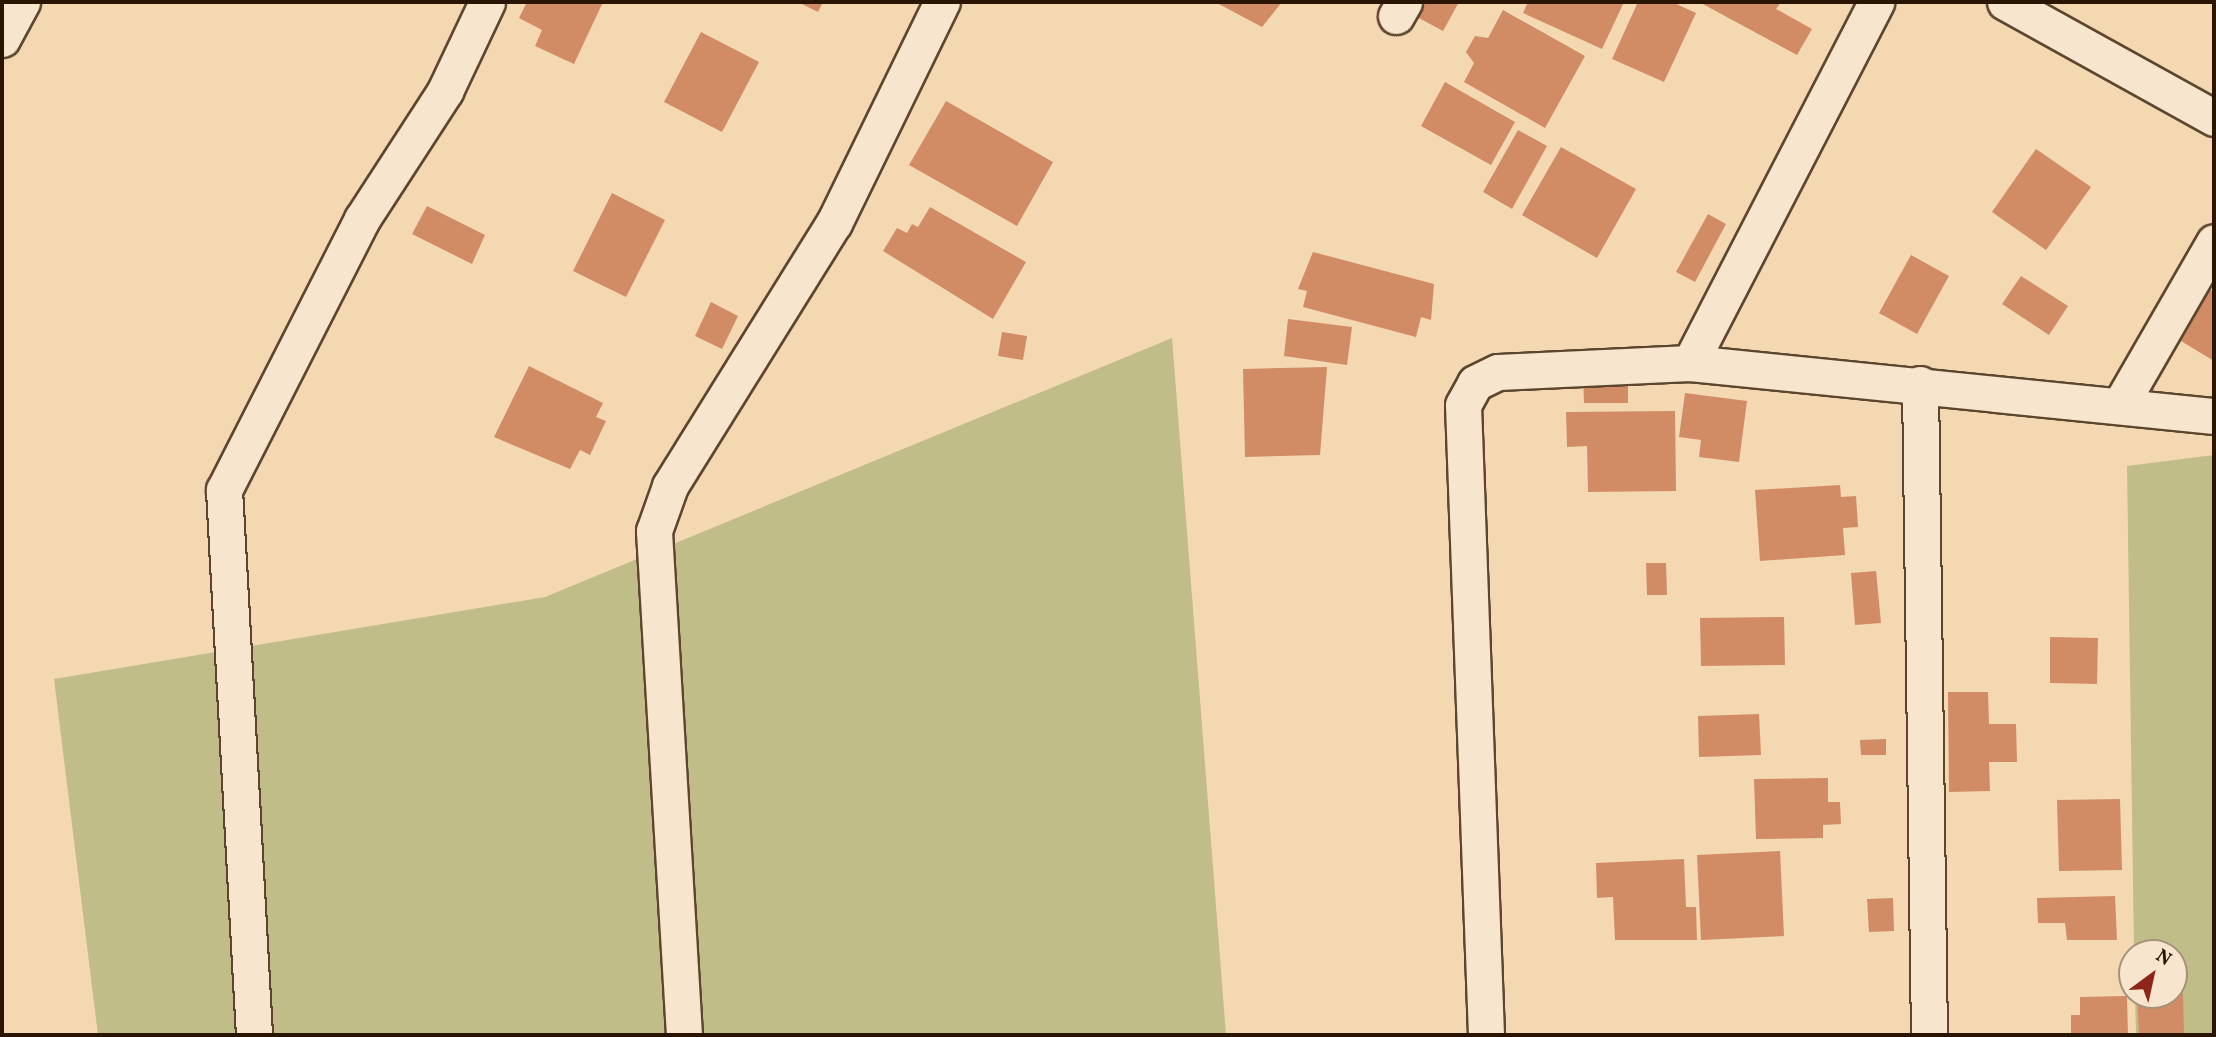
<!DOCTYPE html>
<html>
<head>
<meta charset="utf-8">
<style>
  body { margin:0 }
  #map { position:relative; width:2216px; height:1037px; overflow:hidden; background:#f3d8b2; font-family:Vollkorn,serif }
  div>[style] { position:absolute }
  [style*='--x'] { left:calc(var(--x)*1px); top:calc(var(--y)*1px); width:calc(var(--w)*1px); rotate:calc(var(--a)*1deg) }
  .green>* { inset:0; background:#c0bd88 }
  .building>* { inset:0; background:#d18c66 }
  .roads { filter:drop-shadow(2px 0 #5c462d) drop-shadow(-2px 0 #5c462d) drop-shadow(0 2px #5c462d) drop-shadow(0 -2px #5c462d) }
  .street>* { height:35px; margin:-17.5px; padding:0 17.5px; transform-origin:17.5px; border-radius:17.5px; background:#f7e6cd }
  span { translate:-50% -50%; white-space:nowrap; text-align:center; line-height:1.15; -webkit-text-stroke:5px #f7e6cd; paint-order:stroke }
  .frame { position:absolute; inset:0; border:4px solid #291501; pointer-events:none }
  .north { position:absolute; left:2118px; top:939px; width:70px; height:70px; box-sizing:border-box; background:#f7e6cd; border:2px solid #a5927b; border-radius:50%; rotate:33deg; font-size:19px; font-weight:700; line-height:28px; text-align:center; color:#291501 }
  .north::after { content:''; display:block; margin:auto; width:24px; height:32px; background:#8f2418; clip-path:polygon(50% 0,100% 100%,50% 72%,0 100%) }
</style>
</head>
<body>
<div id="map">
  <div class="green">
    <div style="clip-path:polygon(1172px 338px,1226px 1035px,98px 1035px,54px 679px,545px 597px)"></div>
    <div style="clip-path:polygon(2214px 455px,2214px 1035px,2136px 1035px,2135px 995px,2174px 995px,2174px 953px,2134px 953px,2127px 466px)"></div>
  </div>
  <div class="building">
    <div style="clip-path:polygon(527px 2px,603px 2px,574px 64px,535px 46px,542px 30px,519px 18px)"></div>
    <div style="clip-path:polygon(798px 2px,823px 2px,818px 12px)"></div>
    <div style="clip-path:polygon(1215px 2px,1282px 2px,1262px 27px)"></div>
    <div style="clip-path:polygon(1426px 2px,1459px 2px,1443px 31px,1417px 17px)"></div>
    <div style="clip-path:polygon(1528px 2px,1624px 2px,1602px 49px,1523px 13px)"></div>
    <div style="clip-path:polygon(1638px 2px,1672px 2px,1696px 13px,1664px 82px,1612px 59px)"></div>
    <div style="clip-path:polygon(1699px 2px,1781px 2px,1776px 9px,1812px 29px,1797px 55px)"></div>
    <div style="clip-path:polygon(1503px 10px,1585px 56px,1545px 128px,1464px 82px,1474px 63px,1466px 52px,1475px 36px,1488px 38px)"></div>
    <div style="clip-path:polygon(701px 32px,759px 62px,722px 132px,664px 102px)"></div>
    <div style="clip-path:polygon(1445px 82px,1515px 122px,1491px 165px,1421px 126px)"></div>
    <div style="clip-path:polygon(946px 101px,1053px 162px,1017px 226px,909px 165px)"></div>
    <div style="clip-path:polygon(1518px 130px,1547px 146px,1512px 209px,1483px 192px)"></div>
    <div style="clip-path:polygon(1561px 147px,1636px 189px,1597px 258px,1522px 215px)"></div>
    <div style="clip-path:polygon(2036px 149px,2091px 187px,2046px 250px,1992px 212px)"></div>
    <div style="clip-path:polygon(612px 193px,665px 220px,626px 297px,573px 271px)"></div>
    <div style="clip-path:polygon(427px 206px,485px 235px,472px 264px,412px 234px)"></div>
    <div style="clip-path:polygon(930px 207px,1026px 262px,993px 319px,883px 251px,897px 228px,907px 233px,912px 224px,918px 227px)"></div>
    <div style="clip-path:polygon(1708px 214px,1726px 224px,1695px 282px,1676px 272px)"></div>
    <div style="clip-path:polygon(1313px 252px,1434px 284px,1431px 320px,1421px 317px,1416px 337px,1303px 307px,1307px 291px,1298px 289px)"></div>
    <div style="clip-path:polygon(1911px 255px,1949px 276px,1917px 334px,1879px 313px)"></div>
    <div style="clip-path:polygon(2021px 276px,2068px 306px,2049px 335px,2002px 304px)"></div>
    <div style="clip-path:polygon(2210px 290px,2214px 292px,2214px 361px,2181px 341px)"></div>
    <div style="clip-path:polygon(711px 302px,738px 316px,722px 349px,695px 336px)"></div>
    <div style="clip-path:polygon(1288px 319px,1352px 327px,1347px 365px,1284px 356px)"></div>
    <div style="clip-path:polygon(1002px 332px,1027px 336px,1023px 360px,998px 356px)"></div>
    <div style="clip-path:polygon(529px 366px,603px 403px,596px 417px,606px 421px,590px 455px,580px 450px,570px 469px,494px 437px)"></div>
    <div style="clip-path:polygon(1327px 367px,1320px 455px,1245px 457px,1243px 369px)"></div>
    <div style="clip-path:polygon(1628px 373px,1628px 403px,1584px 403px,1583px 374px)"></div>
    <div style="clip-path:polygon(1685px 393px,1747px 401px,1739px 462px,1699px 457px,1701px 440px,1679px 437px)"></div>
    <div style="clip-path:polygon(1675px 411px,1676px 491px,1588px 492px,1587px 446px,1567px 447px,1566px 412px)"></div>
    <div style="clip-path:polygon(1840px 485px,1841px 497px,1856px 496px,1858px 527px,1843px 528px,1845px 555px,1760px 561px,1755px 490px)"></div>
    <div style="clip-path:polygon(1646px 563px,1666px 563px,1667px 595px,1647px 595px)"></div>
    <div style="clip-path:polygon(1876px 571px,1881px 623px,1855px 625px,1851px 573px)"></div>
    <div style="clip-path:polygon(1784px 617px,1785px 665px,1701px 666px,1700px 618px)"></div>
    <div style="clip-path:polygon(2050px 637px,2098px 638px,2097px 684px,2050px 683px)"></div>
    <div style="clip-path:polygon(1948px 692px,1988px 692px,1989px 724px,2016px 724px,2017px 762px,1989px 762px,1990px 791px,1949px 792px)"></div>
    <div style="clip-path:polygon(1759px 714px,1761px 755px,1699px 757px,1698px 716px)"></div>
    <div style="clip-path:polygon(1886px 739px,1886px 755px,1861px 755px,1860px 740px)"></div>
    <div style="clip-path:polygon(1828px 778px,1828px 802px,1840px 802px,1841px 824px,1823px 825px,1823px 838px,1756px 839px,1754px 779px)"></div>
    <div style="clip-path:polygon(2120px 799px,2122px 870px,2059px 871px,2057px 800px)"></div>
    <div style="clip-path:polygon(1780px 851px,1784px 936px,1701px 940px,1697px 855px)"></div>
    <div style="clip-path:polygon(1684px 859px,1686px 907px,1696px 907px,1697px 940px,1615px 940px,1613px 897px,1597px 898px,1596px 863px)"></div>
    <div style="clip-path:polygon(2115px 896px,2117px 940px,2067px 940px,2065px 923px,2038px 923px,2037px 898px)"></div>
    <div style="clip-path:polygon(1893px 898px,1894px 931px,1869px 932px,1867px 899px)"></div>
    <div style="clip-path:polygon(2183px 994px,2184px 1035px,2139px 1035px,2137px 996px)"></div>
    <div style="clip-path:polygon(2127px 996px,2128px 1035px,2071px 1035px,2071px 1015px,2080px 1015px,2080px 997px)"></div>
  </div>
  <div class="roads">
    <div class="street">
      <div style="--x:2005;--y:2;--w:239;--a:29"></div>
      <div style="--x:1396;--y:16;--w:16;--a:-60"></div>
      <div style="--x:2;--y:39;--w:42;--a:-61.6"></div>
      <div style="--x:1690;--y:363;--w:406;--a:-62.7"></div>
      <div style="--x:1920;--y:384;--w:651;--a:89.21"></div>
      <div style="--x:2120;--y:405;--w:188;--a:-60"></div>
      <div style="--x:254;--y:1035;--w:546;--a:-93.15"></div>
      <div style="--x:224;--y:490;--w:304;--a:-63"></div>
      <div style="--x:362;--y:219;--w:153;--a:-57"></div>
      <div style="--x:445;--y:91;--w:98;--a:-64.7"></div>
      <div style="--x:684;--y:1035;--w:505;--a:-93.41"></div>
      <div style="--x:654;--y:531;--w:48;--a:-70.4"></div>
      <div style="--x:670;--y:486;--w:310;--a:-58.1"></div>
      <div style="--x:834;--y:223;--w:246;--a:-64"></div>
      <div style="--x:1486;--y:1035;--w:630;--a:-92.09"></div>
      <div style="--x:1463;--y:405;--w:25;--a:-61"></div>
      <div style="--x:1475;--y:383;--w:25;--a:-26"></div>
      <div style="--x:1498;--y:372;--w:192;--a:-2.7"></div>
      <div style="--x:1690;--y:363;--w:527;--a:5.78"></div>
    </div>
  </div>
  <div class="frame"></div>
  <div class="north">N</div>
</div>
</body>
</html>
